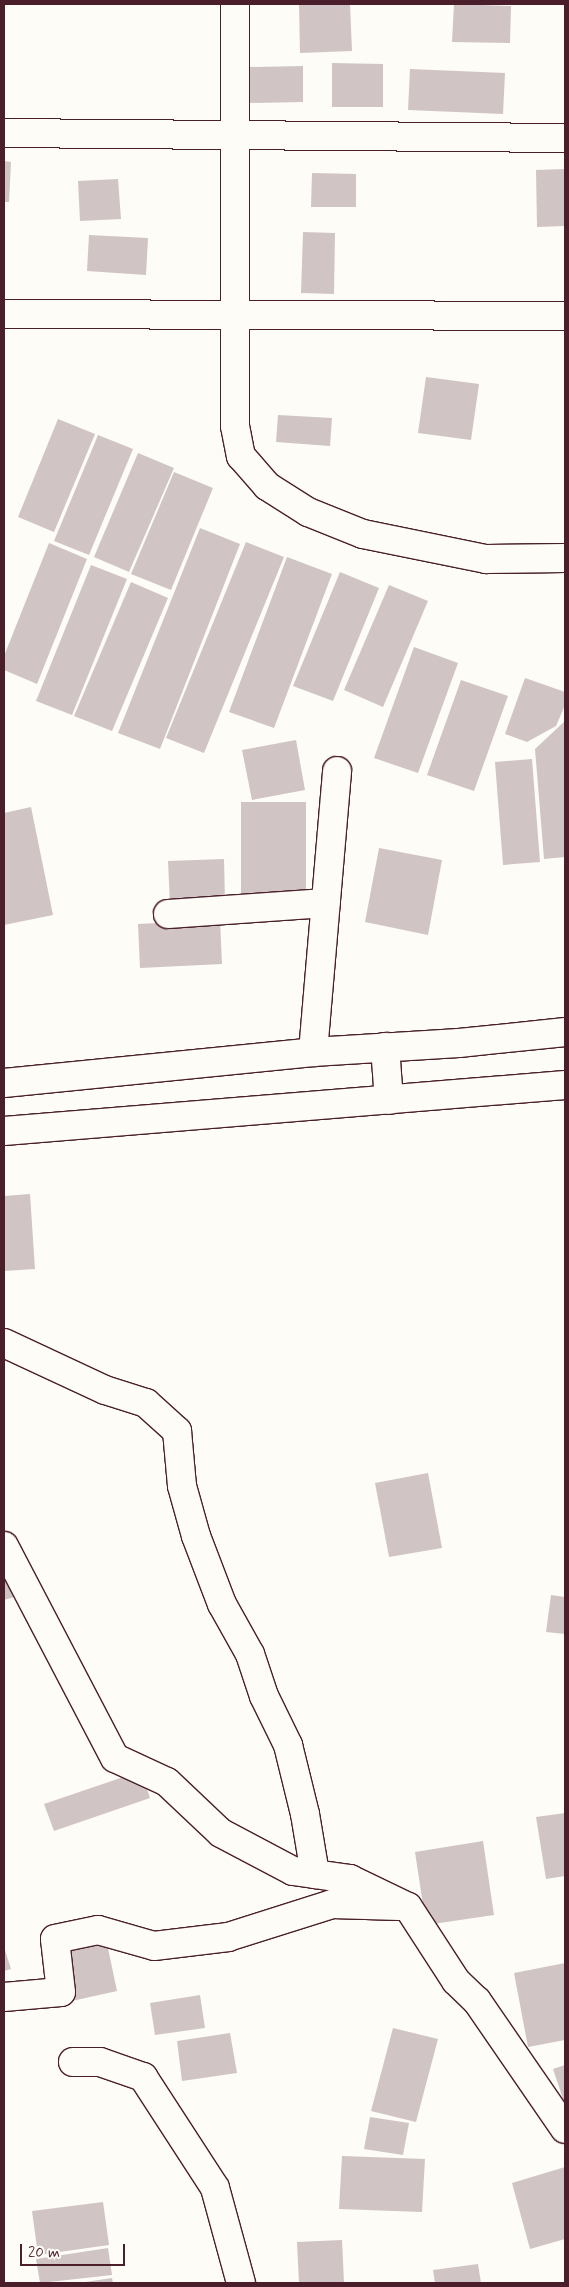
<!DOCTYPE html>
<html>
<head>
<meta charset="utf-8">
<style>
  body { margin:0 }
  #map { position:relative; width:569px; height:2287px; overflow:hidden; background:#fdfcf7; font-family:Mynerve,sans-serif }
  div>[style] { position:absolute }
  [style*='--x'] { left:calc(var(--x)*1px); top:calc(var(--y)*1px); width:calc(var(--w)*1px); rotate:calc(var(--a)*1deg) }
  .building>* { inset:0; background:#d0c5c4 }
  .roads { filter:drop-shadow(1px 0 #4a1f2b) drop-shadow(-1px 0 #4a1f2b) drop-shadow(0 1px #4a1f2b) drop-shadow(0 -1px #4a1f2b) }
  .minor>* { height:28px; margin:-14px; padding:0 14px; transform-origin:14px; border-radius:14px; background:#fdfcf7 }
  span { translate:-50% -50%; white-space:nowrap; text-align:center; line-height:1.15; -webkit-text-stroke:5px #fdfcf7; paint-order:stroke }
  .frame { position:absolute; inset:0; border:5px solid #4a1f2b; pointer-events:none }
  .scale { position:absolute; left:20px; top:2244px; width:105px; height:22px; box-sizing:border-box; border:2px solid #4a1f2b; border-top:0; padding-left:6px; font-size:15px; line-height:18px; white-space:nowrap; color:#4a1f2b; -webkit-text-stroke:4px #fdfcf7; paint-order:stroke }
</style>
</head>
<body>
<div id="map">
  <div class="building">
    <div style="clip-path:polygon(299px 4px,350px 4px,352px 51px,300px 53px)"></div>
    <div style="clip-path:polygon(454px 4px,511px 6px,510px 43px,452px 42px)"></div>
    <div style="clip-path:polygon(332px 63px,383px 64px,383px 107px,332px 107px)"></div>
    <div style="clip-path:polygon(303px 66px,303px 102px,249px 103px,248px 67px)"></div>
    <div style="clip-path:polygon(410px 69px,505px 73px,503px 114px,408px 110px)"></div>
    <div style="clip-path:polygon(4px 161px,11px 162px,9px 202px,4px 202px)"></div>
    <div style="clip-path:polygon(565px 169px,565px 226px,537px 227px,536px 170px)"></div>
    <div style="clip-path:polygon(312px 173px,356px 174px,356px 207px,311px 207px)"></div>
    <div style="clip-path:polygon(118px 179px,121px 219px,80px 221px,78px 181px)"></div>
    <div style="clip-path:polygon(303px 232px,335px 233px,334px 294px,301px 293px)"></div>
    <div style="clip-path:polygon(89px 235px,148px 238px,146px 275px,87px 271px)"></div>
    <div style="clip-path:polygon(426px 377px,479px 384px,471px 440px,418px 433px)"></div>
    <div style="clip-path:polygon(278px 415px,332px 418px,330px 446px,276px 442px)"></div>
    <div style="clip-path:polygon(58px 419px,95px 434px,54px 532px,18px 517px)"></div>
    <div style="clip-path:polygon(98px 435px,133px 449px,89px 555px,54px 541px)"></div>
    <div style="clip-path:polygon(138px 453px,174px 468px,129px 572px,94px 557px)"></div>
    <div style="clip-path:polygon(174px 472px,213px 488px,171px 590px,131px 574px)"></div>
    <div style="clip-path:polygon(200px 528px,240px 544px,160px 749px,118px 733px)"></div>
    <div style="clip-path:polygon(246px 542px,284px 557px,204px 753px,166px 738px)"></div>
    <div style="clip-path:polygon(49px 543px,87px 559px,37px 684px,4px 670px,4px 656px)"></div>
    <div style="clip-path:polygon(287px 557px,332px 574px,274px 728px,229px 712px)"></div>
    <div style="clip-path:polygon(91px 565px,127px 579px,72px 715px,36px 701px)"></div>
    <div style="clip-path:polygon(340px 572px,379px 588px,333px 701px,293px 686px)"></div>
    <div style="clip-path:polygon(131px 582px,168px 598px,112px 731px,74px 716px)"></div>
    <div style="clip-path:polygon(389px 585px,428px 601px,383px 707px,344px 690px)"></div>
    <div style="clip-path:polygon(414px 647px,458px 663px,418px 773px,374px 758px)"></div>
    <div style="clip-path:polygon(525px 678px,565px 692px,565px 705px,556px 726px,527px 742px,505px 734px)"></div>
    <div style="clip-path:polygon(461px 680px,508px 696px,474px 791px,427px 775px)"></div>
    <div style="clip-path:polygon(565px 721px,565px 857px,544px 859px,535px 749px)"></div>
    <div style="clip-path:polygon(296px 740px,305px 790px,252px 800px,242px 750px)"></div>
    <div style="clip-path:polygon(532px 759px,540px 862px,503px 865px,495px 762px)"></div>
    <div style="clip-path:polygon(241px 802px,306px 802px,306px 898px,241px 898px)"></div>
    <div style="clip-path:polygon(31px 807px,53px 915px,4px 925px,4px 813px)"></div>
    <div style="clip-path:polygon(379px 848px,442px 860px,428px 935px,365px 922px)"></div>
    <div style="clip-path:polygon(224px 859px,225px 902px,170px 904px,168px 861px)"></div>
    <div style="clip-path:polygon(220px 920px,222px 964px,140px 968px,138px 924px)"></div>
    <div style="clip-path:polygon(30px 1194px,35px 1269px,4px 1271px,4px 1196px)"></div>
    <div style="clip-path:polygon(428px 1473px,442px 1548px,389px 1557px,375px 1483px)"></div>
    <div style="clip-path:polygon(4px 1559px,18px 1596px,4px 1600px)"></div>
    <div style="clip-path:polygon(551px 1595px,565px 1597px,565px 1634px,546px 1632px)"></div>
    <div style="clip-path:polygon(141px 1771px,150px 1798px,54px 1831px,44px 1804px)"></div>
    <div style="clip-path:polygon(565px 1813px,565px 1876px,546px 1879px,536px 1817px)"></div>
    <div style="clip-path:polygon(483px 1841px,494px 1915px,426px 1925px,415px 1852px)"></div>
    <div style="clip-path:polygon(105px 1934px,117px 1991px,72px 2001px,60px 1944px)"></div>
    <div style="clip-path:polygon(4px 1947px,11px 1969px,4px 1971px)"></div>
    <div style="clip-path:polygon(565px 1963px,565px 2040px,528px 2047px,514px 1973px)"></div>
    <div style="clip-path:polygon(200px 1995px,205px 2028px,155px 2035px,150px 2003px)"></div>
    <div style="clip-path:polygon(393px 2028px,438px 2039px,416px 2122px,371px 2111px)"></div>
    <div style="clip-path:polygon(230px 2033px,237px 2073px,182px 2081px,177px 2041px)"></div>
    <div style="clip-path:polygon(565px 2065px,565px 2105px,553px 2069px)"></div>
    <div style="clip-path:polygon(370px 2117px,409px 2123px,403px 2155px,364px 2149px)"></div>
    <div style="clip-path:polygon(342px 2156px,425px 2159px,422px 2212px,339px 2209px)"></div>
    <div style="clip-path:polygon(565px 2167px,565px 2239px,530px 2249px,512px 2183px)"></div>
    <div style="clip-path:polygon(103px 2202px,109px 2245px,38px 2255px,32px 2211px)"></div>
    <div style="clip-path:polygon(342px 2240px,344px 2283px,299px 2283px,297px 2242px)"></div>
    <div style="clip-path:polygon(108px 2248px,112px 2275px,40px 2283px,36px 2259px)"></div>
    <div style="clip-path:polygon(478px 2264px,481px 2283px,435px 2283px,433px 2270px)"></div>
    <div style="clip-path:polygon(112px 2278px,113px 2283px,85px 2283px,85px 2282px)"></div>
  </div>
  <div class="roads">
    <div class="minor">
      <div style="--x:235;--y:4;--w:422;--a:90"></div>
      <div style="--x:235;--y:426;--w:31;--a:79"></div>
      <div style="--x:241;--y:456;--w:40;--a:49"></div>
      <div style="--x:267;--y:486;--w:49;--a:32.4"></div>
      <div style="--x:308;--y:512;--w:59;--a:21.8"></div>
      <div style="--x:363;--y:534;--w:126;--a:11.5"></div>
      <div style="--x:486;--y:559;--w:79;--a:-0.7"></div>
      <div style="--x:4;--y:133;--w:561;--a:0.51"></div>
      <div style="--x:4;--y:314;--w:561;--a:0.2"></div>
      <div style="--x:168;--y:914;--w:158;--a:-4"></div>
      <div style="--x:385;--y:1047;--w:53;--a:85.7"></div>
      <div style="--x:313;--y:1052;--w:282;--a:-85.1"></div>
      <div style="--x:4;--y:1083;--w:311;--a:-5.7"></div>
      <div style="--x:313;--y:1052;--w:146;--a:-3.5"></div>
      <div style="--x:459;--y:1043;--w:107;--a:-5.9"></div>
      <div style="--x:4;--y:1131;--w:563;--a:-4.69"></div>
      <div style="--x:4;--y:1343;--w:111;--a:25"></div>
      <div style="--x:105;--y:1390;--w:43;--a:17.6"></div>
      <div style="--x:146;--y:1403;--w:42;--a:42.1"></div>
      <div style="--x:177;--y:1431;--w:55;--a:84.8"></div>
      <div style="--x:182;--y:1486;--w:52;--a:74.4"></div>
      <div style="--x:196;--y:1536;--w:73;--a:69.1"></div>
      <div style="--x:222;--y:1604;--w:57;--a:60.8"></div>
      <div style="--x:250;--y:1654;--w:44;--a:71.6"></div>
      <div style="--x:264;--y:1696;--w:55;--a:63.9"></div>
      <div style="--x:288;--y:1745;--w:71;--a:76.2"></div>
      <div style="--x:305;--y:1814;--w:61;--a:80.5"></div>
      <div style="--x:4;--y:1546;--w:239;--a:62.4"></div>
      <div style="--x:115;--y:1758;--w:57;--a:24.8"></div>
      <div style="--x:167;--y:1782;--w:74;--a:43.4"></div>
      <div style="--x:221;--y:1833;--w:81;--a:27.8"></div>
      <div style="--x:293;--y:1871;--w:58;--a:8"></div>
      <div style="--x:350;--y:1879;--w:64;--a:25.8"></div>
      <div style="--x:408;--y:1907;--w:88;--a:57"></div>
      <div style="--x:456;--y:1981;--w:29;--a:44"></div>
      <div style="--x:477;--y:2001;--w:155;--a:55.5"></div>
      <div style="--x:4;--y:1997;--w:57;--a:-5"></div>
      <div style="--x:61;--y:1992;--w:53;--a:-96.5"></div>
      <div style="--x:55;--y:1939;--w:44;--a:-11.8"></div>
      <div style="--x:98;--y:1930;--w:58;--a:15.9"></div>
      <div style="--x:154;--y:1946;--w:75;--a:-6.9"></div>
      <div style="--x:228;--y:1937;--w:109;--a:-17.6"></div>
      <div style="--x:332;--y:1904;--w:67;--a:1.7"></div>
      <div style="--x:73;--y:2062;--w:27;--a:0"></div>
      <div style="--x:100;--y:2062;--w:46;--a:19.2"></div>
      <div style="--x:143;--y:2077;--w:132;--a:57"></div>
      <div style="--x:215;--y:2188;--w:98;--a:74.7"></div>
    </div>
  </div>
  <div class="frame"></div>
  <div class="scale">20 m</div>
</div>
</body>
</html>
